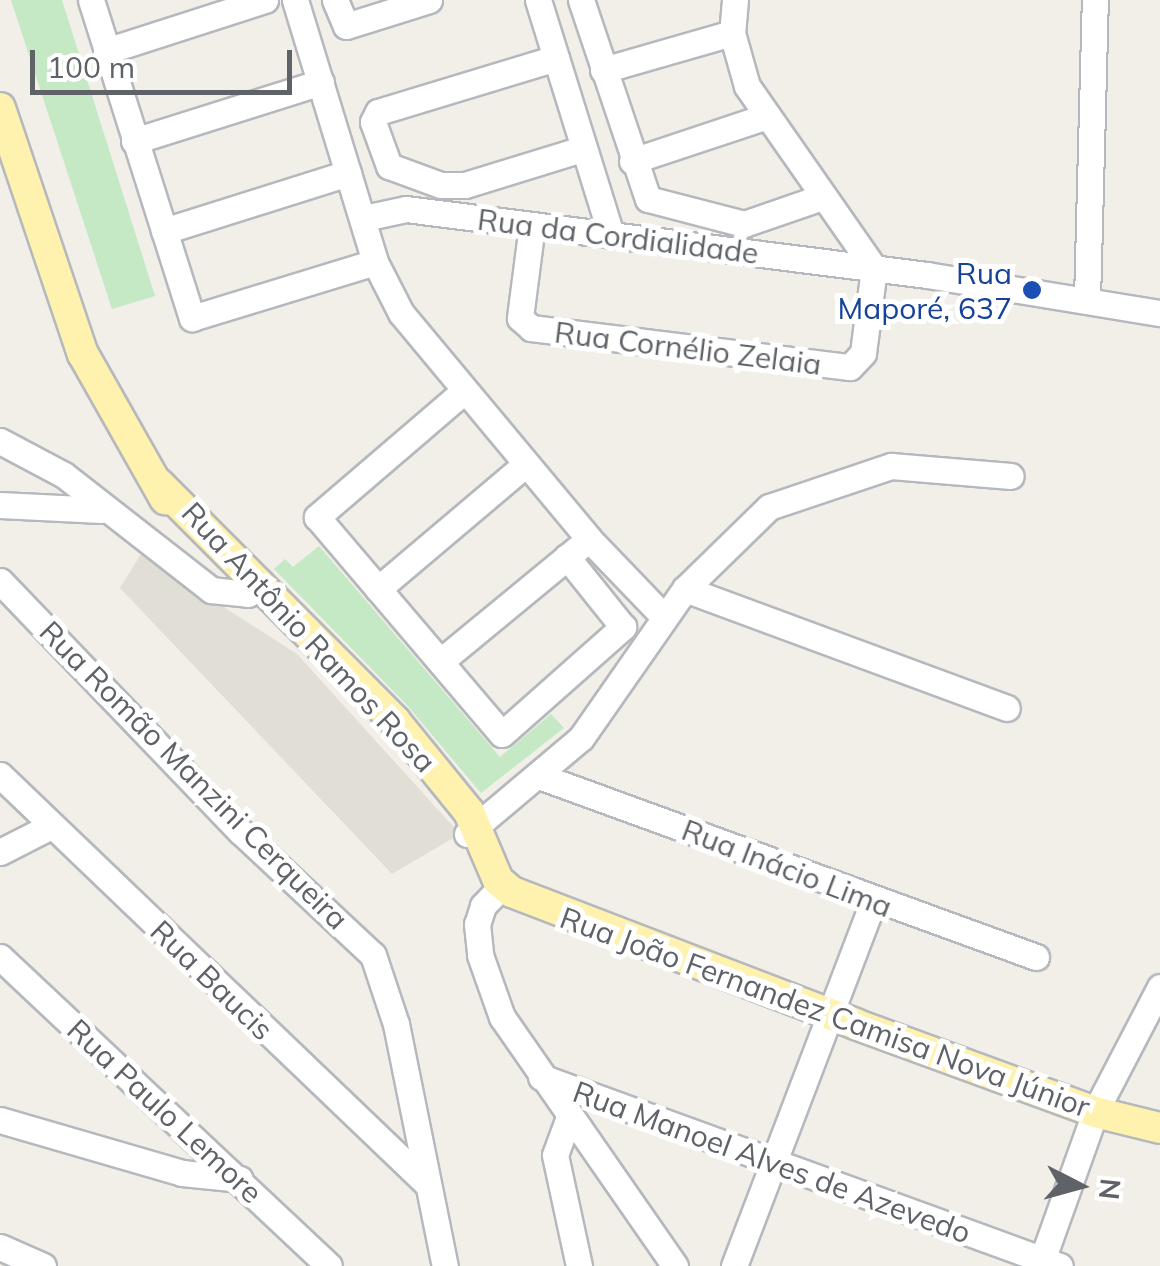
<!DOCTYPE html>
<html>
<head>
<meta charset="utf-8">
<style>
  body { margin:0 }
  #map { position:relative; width:1160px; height:1266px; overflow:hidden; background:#f1efe8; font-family:Mulish,sans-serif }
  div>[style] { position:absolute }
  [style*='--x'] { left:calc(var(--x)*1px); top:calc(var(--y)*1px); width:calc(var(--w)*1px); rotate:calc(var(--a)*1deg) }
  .education>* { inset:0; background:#e1ded6 }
  .green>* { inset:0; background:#c5e8c5 }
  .roads { filter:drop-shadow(2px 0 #b5b8bc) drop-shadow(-2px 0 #b5b8bc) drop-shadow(0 2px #b5b8bc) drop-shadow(0 -2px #b5b8bc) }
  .minor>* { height:25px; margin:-12.5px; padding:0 12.5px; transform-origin:12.5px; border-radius:12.5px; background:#fff }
  .major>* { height:30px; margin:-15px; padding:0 15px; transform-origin:15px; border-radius:15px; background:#fff2af }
  .dots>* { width:28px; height:28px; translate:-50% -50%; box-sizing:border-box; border:5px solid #fff; border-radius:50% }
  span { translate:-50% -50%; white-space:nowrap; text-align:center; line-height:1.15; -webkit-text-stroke:10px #fff; paint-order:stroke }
  .street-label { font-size:30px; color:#5f6368 }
  .transit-label { font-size:30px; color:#164399 }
  .right { translate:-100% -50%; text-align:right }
  .north { position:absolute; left:1030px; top:1136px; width:100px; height:100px; -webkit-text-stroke:8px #fff; paint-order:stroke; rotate:96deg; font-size:28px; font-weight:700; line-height:40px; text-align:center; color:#5f6368 }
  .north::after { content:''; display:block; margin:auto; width:35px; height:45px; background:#5f6368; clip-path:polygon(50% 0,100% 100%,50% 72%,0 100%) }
  .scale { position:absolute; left:30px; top:50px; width:262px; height:45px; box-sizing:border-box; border:5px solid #5f6368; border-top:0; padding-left:12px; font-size:30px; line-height:35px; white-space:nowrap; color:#5f6368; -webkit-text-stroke:8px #fff; paint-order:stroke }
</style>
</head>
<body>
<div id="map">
  <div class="education">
    <div style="clip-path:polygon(141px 554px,297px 654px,460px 834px,392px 874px,120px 588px)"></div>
  </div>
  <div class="green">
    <div style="clip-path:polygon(11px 0,62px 0,155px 296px,112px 309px)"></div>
    <div style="clip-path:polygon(319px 546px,500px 757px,551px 714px,564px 728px,481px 793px,406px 704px,274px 569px,285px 559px,293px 567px)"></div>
  </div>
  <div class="roads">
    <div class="minor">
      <div style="--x:91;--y:0;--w:334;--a:72.4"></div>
      <div style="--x:192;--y:318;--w:191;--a:-17"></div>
      <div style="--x:295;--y:0;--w:274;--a:73"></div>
      <div style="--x:375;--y:262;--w:57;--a:63"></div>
      <div style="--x:401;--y:313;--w:294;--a:50.2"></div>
      <div style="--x:589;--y:539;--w:108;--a:46.1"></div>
      <div style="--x:335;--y:0;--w:28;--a:67"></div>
      <div style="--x:346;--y:26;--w:87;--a:-17.4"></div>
      <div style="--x:538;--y:0;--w:245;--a:72.7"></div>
      <div style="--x:581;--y:0;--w:210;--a:71.4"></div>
      <div style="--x:648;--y:199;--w:99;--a:14.6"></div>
      <div style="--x:744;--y:224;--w:83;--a:-19.1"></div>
      <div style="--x:735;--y:0;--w:33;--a:95"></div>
      <div style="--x:732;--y:33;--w:55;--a:74.2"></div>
      <div style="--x:747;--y:86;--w:222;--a:55.1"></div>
      <div style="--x:106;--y:51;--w:167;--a:-17.8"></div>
      <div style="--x:556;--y:58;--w:186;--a:163.1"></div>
      <div style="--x:378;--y:112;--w:11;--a:117"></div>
      <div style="--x:373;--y:122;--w:47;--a:70"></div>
      <div style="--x:389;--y:166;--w:55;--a:20.1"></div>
      <div style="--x:441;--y:185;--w:24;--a:0"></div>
      <div style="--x:465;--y:185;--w:122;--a:-17.1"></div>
      <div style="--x:603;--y:70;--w:134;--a:-16"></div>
      <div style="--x:134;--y:141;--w:196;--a:-17.5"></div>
      <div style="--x:632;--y:161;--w:139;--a:-18.4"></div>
      <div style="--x:364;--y:218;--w:43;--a:-12.1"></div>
      <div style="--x:406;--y:209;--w:525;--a:7.22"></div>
      <div style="--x:927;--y:275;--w:236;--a:9.3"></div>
      <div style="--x:532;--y:225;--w:94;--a:97.4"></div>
      <div style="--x:520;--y:318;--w:15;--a:42"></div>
      <div style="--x:531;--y:328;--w:321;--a:7"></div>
      <div style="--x:850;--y:367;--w:19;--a:-47"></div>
      <div style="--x:863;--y:353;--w:86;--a:-82.6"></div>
      <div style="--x:164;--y:231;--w:193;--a:-17.5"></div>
      <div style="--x:1087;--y:300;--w:300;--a:-88.5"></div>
      <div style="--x:464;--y:391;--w:194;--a:139.4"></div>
      <div style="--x:317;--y:517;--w:285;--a:49.6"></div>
      <div style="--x:502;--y:734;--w:162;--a:-41.5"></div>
      <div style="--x:623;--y:627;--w:90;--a:-128.7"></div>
      <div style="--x:0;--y:441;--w:72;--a:28"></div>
      <div style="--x:64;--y:475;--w:187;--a:38"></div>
      <div style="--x:211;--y:590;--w:37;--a:6"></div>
      <div style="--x:248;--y:594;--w:15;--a:-48"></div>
      <div style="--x:0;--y:505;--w:101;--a:2.8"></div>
      <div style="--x:0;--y:581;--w:348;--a:46.2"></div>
      <div style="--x:241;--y:832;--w:180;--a:43"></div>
      <div style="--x:373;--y:955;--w:73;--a:71.6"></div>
      <div style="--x:396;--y:1024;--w:247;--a:78.6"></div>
      <div style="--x:378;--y:589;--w:194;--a:-40.2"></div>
      <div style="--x:685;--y:589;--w:343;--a:20.3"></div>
      <div style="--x:441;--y:661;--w:178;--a:-39.5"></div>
      <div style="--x:0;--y:775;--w:590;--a:43.76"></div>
      <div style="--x:539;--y:776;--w:529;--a:20.01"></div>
      <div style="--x:467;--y:834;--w:149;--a:-40.1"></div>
      <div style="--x:581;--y:738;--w:182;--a:-55.1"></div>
      <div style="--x:685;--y:589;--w:117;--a:-44.3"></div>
      <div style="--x:769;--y:507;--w:129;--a:-18.6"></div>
      <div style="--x:891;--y:466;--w:120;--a:4.8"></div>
      <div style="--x:0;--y:852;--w:57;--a:-27"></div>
      <div style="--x:503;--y:885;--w:29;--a:134"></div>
      <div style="--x:483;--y:906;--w:19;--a:108"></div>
      <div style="--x:477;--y:924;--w:31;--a:84"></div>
      <div style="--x:480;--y:955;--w:66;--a:70.5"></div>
      <div style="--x:502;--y:1017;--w:303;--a:55.2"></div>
      <div style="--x:0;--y:957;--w:451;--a:43.2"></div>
      <div style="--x:541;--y:1077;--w:552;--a:20.01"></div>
      <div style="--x:569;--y:1117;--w:40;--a:110.2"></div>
      <div style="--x:555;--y:1155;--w:114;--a:77.8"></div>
      <div style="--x:0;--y:1120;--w:190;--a:16.2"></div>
      <div style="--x:182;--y:1173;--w:58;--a:5.9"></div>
      <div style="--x:0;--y:1247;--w:47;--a:23.8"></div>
      <div style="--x:734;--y:1266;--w:390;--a:-69.1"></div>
      <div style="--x:1040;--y:1266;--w:164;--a:-70.3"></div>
      <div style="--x:1095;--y:1112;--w:141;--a:-62.5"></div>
    </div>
    <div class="major">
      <div style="--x:0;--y:108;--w:260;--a:71.4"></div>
      <div style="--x:83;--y:354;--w:167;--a:60.5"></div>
      <div style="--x:159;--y:484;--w:334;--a:45.1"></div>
      <div style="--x:395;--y:721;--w:117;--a:50.9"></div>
      <div style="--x:469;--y:812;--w:74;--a:66.9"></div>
      <div style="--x:498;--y:880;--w:18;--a:41"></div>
      <div style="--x:512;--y:892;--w:368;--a:21"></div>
      <div style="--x:855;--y:1024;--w:256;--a:20.1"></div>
      <div style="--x:1095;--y:1112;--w:67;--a:13.8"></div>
    </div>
  </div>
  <div class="dots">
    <div style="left:1032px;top:290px;background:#1a4fb4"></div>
  </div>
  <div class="street-label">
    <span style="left:618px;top:236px;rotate:7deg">Rua da Cordialidade</span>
    <span style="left:688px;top:348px;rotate:7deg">Rua Cornélio Zelaia</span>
    <span style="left:309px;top:637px;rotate:47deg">Rua Antônio Ramos Rosa</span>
    <span style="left:194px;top:775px;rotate:45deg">Rua Romão Manzini Cerqueira</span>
    <span style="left:787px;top:868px;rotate:21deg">Rua Inácio Lima</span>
    <span style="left:212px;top:980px;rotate:44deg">Rua Baucis</span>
    <span style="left:825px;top:1012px;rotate:20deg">Rua João Fernandez Camisa Nova Júnior</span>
    <span style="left:165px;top:1111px;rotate:43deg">Rua Paulo Lemore</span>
    <span style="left:772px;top:1162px;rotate:20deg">Rua Manoel Alves de Azevedo</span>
  </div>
  <div class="transit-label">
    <span class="right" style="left:1012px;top:290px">Rua<br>Maporé, 637</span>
  </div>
  <div class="north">N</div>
  <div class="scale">100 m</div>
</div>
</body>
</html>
